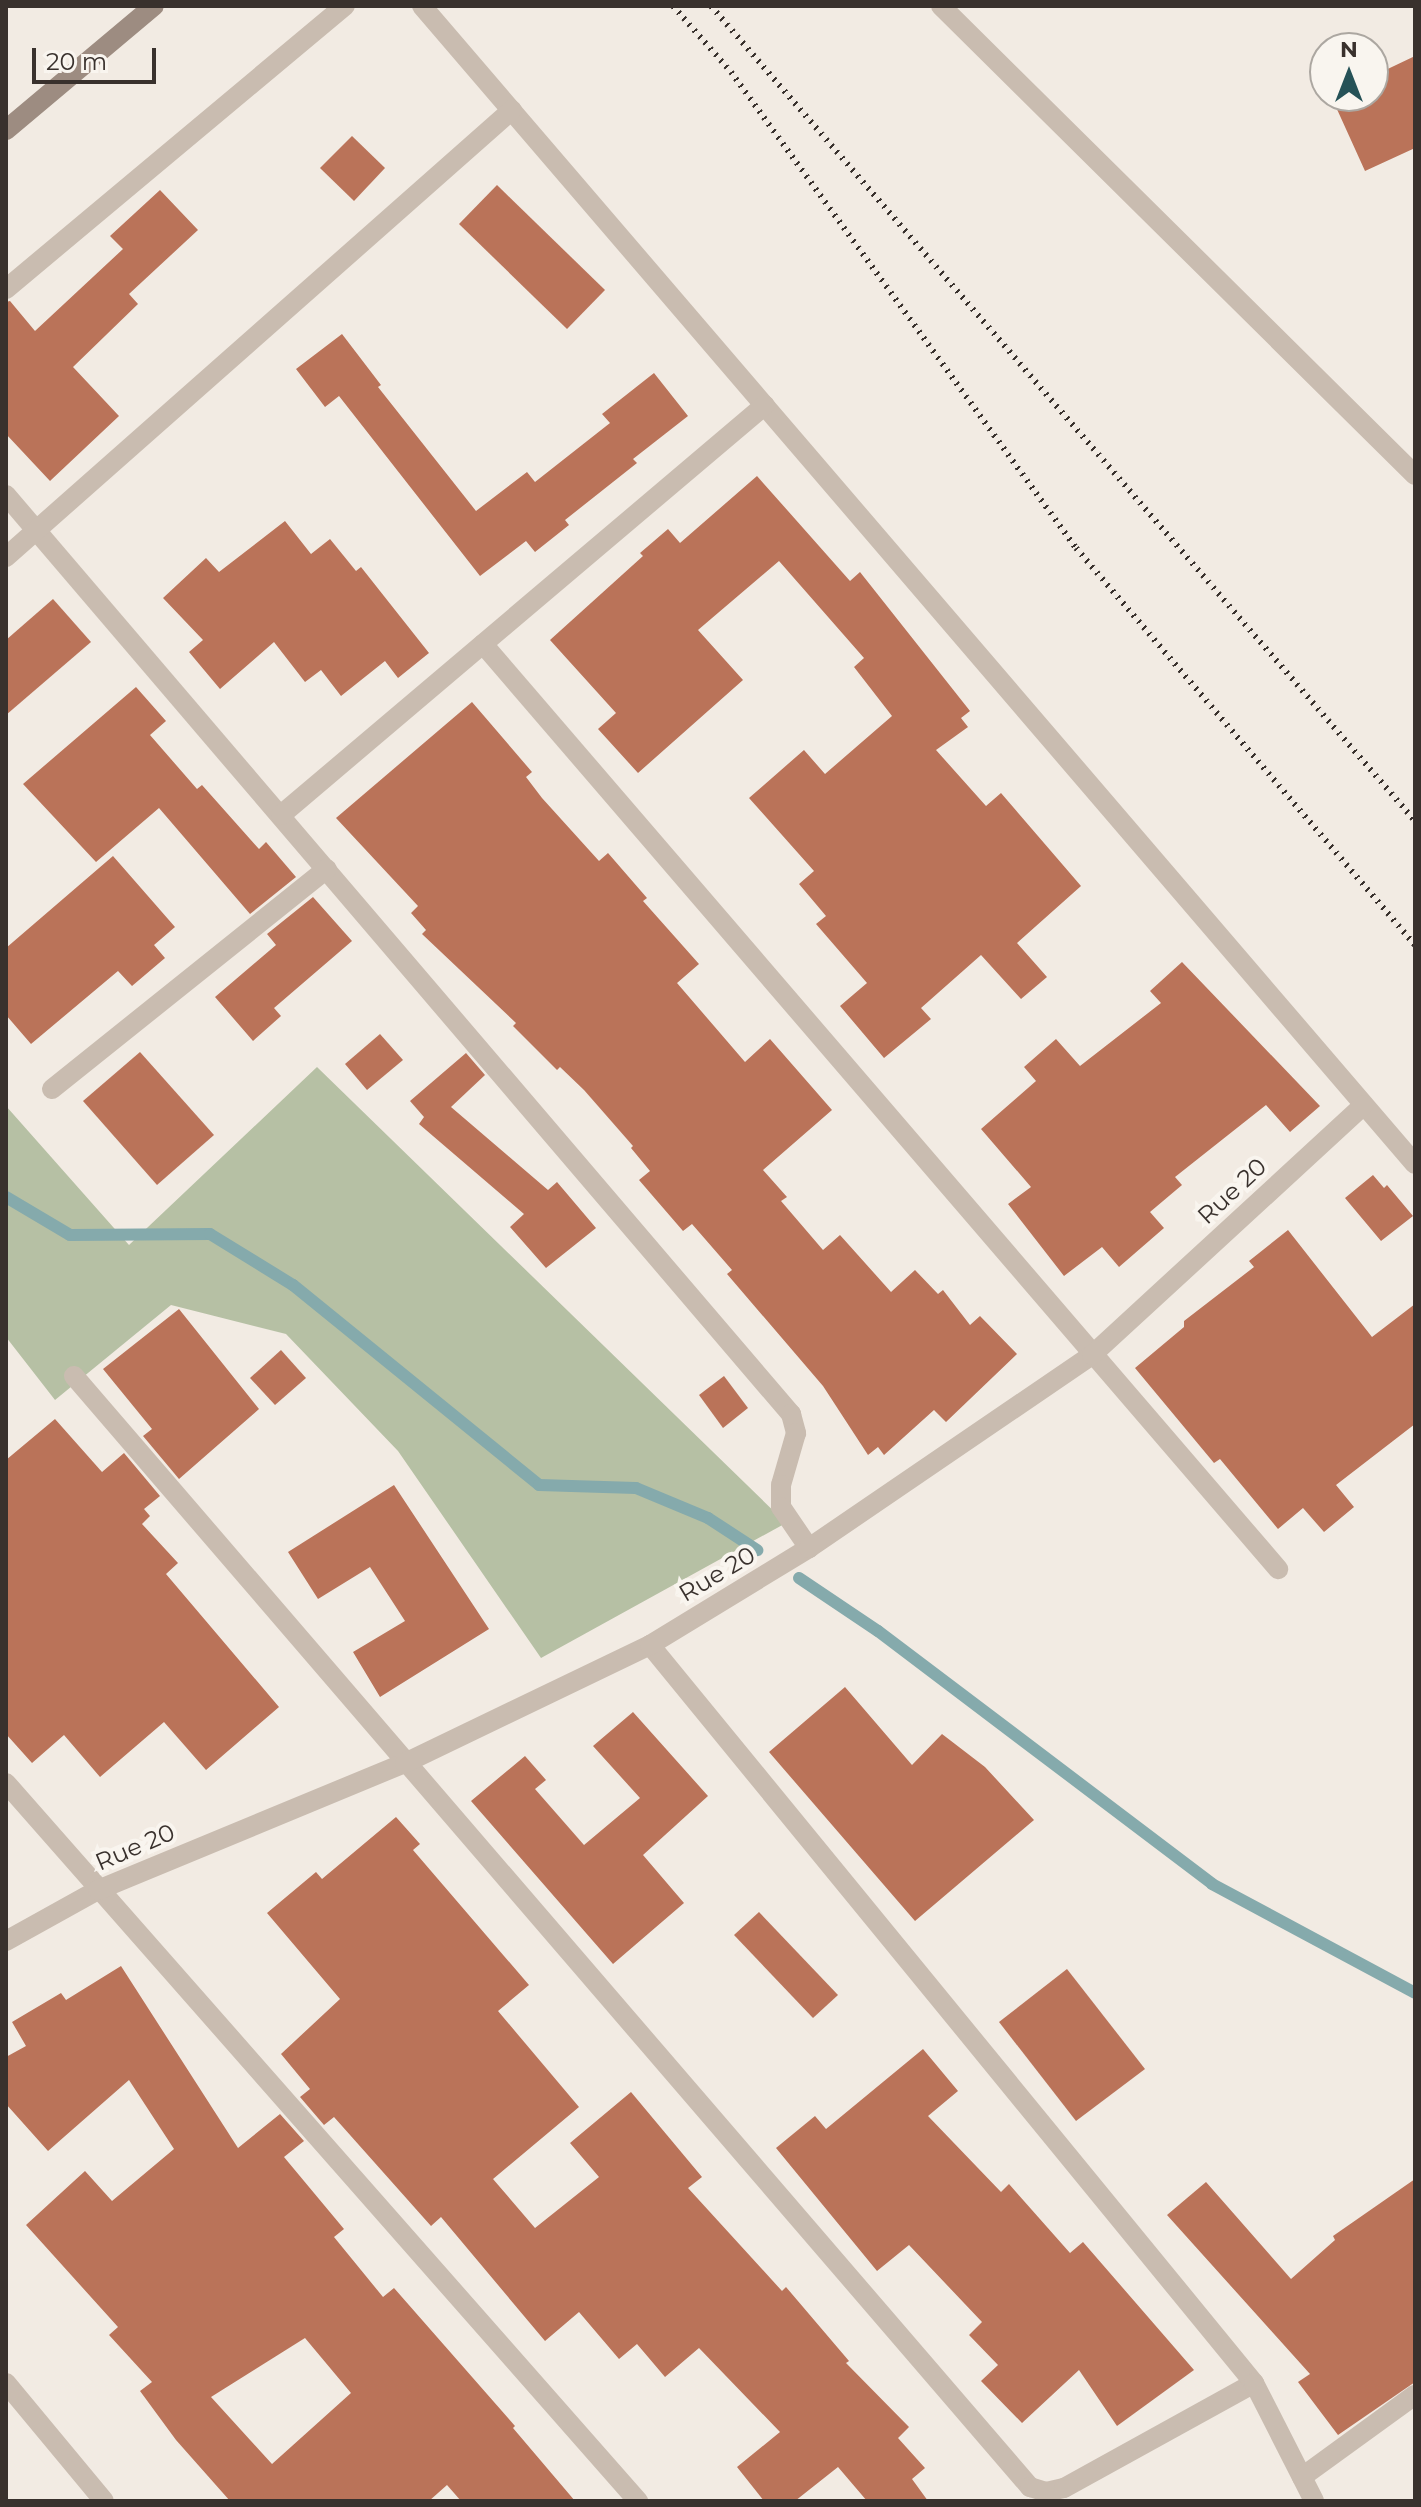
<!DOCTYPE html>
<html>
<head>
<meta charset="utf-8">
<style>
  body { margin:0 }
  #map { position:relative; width:1421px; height:2507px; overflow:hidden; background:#f2ebe3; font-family:Montserrat,sans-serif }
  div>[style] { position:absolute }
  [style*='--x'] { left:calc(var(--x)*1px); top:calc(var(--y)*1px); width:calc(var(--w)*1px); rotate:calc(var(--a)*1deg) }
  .green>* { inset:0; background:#b6c0a4 }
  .stream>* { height:12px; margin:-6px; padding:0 6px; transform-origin:6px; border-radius:6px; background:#85aaac }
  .building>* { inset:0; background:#ba7359 }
  .minor>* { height:20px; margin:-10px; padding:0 10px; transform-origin:10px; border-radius:10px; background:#c9bcb0 }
  .tertiary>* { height:20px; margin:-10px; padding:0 10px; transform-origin:10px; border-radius:10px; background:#c9bcb0 }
  .secondary>* { height:20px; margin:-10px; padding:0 10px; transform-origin:10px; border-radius:10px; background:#9d8c81 }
  .rail>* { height:6px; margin-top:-3px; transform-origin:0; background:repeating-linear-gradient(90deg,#39312d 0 2px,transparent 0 8px) }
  span { translate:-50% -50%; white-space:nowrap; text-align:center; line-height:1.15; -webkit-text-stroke:8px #f9f5ef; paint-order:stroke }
  .street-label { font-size:24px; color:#39312d }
  .frame { position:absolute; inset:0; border:8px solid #39312d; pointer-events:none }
  .north { position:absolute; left:1309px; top:32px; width:80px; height:80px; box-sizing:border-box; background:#f9f5ef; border:2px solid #aca7a1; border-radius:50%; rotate:0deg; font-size:22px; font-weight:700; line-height:32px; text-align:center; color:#39312d }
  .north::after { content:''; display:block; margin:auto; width:28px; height:36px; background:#265257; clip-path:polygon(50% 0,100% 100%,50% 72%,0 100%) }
  .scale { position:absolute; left:32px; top:48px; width:124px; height:36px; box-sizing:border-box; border:4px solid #39312d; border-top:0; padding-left:10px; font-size:24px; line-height:28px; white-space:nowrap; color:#39312d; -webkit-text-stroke:6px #f9f5ef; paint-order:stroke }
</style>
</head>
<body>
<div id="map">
  <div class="green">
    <div style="clip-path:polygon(317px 1067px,786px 1523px,541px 1658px,398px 1451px,286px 1334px,171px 1305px,55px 1400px,6px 1337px,6px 1106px,129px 1245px)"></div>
  </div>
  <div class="stream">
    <div style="--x:6;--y:1197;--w:74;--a:30.7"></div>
    <div style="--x:70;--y:1235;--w:140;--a:-0.4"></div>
    <div style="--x:210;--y:1234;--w:97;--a:31.6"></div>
    <div style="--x:293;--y:1285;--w:317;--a:39.1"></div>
    <div style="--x:539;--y:1485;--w:97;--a:1.8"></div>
    <div style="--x:636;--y:1488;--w:78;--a:22.6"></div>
    <div style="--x:708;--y:1518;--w:59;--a:33.1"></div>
    <div style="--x:799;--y:1578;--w:95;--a:33.9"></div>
    <div style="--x:878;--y:1631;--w:419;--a:37.1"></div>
    <div style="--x:1212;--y:1884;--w:230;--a:28.2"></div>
  </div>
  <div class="building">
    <div style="clip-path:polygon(1415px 56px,1415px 148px,1365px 171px,1331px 96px,1373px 96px,1373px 76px)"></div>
    <div style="clip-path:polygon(352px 136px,385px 168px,354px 201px,320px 168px)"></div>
    <div style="clip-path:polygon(497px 185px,605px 290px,567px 329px,459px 224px)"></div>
    <div style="clip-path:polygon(160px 190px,198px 230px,129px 294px,138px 304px,73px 367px,119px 416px,50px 481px,6px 434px,6px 302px,10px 301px,35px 331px,123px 249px,110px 236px)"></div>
    <div style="clip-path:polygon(342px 334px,381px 385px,378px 387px,476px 511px,527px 472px,535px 482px,610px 423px,602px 414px,654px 373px,688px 416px,633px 459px,637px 463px,565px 520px,569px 525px,535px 552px,526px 541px,480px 576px,339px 396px,325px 407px,296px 369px)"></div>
    <div style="clip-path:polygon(757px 476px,850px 581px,860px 572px,970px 711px,961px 718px,968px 727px,936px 750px,986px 806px,1001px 793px,1081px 886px,1017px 943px,1047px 977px,1021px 999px,981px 955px,921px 1008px,931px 1019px,884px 1058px,840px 1006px,867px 983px,816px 924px,826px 916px,799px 884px,814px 871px,749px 798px,804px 750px,825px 774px,892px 716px,854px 667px,864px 658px,779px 561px,698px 630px,743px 680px,638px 773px,598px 729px,616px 713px,550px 640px,643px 556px,640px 553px,668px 529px,680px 543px)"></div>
    <div style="clip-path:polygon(285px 521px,311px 554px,330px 539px,356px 571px,361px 567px,429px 653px,398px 678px,385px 661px,341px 696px,321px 670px,305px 682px,274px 642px,220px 689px,189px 652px,203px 640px,163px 598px,206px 558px,219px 572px)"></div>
    <div style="clip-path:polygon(53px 599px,91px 642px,6px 715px,6px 640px)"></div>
    <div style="clip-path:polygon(136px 687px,166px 721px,150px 735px,197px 789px,202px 785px,259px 849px,266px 842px,296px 877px,250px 914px,159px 808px,96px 862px,23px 784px)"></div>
    <div style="clip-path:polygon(472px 702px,532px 772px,526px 777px,542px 798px,599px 861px,608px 853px,647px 898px,643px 901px,699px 964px,677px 983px,745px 1062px,770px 1039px,832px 1110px,763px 1170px,787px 1197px,781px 1201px,823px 1250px,840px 1235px,891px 1292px,915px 1270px,938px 1294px,943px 1290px,970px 1325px,980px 1316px,1017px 1354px,946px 1422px,934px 1410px,884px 1455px,878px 1447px,868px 1455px,823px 1386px,727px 1274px,732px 1270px,692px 1224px,683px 1231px,639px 1180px,650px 1171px,631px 1148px,633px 1146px,584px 1090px,560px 1067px,557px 1070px,513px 1026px,516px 1023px,422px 934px,426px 930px,411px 913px,418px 906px,336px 818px)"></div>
    <div style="clip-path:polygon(113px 856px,175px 927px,154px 945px,165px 958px,132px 986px,118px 971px,31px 1044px,6px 1015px,6px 948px)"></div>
    <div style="clip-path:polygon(313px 897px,352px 941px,274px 1008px,281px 1016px,253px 1041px,215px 997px,276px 945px,267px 934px)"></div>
    <div style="clip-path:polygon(1182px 962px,1320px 1106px,1290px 1132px,1266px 1105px,1175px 1177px,1182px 1185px,1150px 1212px,1164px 1228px,1119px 1267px,1102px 1247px,1064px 1276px,1008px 1204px,1031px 1187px,981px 1129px,1036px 1081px,1024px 1067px,1056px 1039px,1080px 1066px,1161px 1003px,1150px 991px)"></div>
    <div style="clip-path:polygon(380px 1034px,403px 1060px,367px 1090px,345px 1064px)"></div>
    <div style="clip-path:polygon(140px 1052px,214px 1135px,157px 1185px,83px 1101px)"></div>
    <div style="clip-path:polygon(466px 1053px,485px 1075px,451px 1107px,548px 1190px,557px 1182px,596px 1228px,546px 1268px,510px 1227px,524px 1214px,419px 1124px,424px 1117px,410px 1101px)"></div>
    <div style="clip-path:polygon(1373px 1175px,1384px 1188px,1387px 1185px,1413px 1216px,1381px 1241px,1345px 1198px)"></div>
    <div style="clip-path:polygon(1288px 1230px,1372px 1337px,1415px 1304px,1415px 1424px,1336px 1485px,1354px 1507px,1324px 1532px,1303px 1508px,1278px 1529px,1220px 1459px,1214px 1463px,1135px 1368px,1184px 1327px,1184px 1321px,1254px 1267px,1249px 1261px)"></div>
    <div style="clip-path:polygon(179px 1309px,259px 1409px,179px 1479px,143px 1436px,152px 1429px,103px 1369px)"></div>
    <div style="clip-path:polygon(281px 1350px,306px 1378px,275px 1405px,250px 1378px)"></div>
    <div style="clip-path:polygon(724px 1376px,748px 1408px,723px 1428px,699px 1395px)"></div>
    <div style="clip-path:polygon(55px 1419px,102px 1472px,124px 1453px,160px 1496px,144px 1509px,150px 1516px,142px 1524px,178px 1563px,166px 1574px,279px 1707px,206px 1770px,164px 1722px,100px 1777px,64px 1735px,32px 1763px,6px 1734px,6px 1460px)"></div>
    <div style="clip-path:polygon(394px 1485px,489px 1629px,380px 1697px,353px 1652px,405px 1621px,370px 1567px,318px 1599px,288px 1552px)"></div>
    <div style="clip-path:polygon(845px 1687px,912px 1765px,942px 1734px,985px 1767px,1034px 1820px,915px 1921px,769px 1752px)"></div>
    <div style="clip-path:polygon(633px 1712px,708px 1796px,643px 1855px,684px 1903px,613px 1964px,471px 1801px,525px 1756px,546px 1780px,535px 1789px,584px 1845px,640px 1798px,593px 1746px)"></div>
    <div style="clip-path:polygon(396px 1817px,420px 1844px,413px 1850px,529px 1985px,498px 2011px,579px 2107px,493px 2179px,535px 2228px,599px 2177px,570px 2143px,631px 2092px,702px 2177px,688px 2188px,782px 2291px,786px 2287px,849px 2361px,846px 2363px,909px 2427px,898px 2438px,925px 2468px,912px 2479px,928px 2501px,867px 2501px,838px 2467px,795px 2501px,764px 2501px,737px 2467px,780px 2432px,699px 2348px,665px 2377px,637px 2344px,619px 2359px,579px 2312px,545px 2341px,441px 2217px,431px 2226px,334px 2117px,324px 2125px,300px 2097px,310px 2089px,281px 2054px,340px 1999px,267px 1913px,316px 1872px,322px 1879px)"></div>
    <div style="clip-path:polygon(759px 1912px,838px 1995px,813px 2018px,734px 1935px)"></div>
    <div style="clip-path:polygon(evenodd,121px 1966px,238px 2148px,280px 2114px,304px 2141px,284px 2157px,344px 2229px,334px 2237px,383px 2297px,394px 2288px,515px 2426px,513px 2428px,575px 2501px,461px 2501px,447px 2485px,429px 2501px,230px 2501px,176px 2440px,140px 2391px,152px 2382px,109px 2335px,118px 2327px,26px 2225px,85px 2171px,112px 2201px,174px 2149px,129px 2080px,48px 2151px,6px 2104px,6px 2057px,26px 2046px,12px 2022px,61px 1993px,66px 2000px,121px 1966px,305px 2338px,351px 2393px,272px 2464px,211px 2397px,305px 2338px)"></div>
    <div style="clip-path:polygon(1067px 1969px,1145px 2069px,1076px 2121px,999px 2022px)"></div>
    <div style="clip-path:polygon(923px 2049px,958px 2091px,928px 2116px,1001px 2192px,1009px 2184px,1070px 2253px,1083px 2242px,1194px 2370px,1117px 2426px,1079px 2370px,1022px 2423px,981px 2381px,998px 2365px,969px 2335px,982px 2322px,909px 2245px,877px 2271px,776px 2148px,815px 2116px,826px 2129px)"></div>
    <div style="clip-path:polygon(1415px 2179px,1415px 2382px,1338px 2435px,1298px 2382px,1310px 2374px,1167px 2215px,1206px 2182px,1291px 2279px,1335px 2240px,1333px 2236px)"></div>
  </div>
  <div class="minor">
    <div style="--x:422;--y:6;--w:1525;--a:49.39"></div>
    <div style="--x:941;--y:6;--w:667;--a:44.7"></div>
    <div style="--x:6;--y:289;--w:442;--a:-39.9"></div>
    <div style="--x:6;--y:495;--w:1209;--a:49.5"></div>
    <div style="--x:791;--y:1414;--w:20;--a:75"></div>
    <div style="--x:796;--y:1433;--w:54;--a:106.1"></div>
    <div style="--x:781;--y:1485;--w:22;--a:90"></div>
    <div style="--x:781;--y:1507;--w:50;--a:55.7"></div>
    <div style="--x:6;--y:557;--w:675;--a:-41.46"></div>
    <div style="--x:483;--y:644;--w:1220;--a:49.32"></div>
    <div style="--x:281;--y:815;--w:634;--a:-40.27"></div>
    <div style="--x:52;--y:1089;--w:352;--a:-38.7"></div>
    <div style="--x:74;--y:1376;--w:1466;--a:49.29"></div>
    <div style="--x:1030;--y:2487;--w:17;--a:17"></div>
    <div style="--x:1046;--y:2492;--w:18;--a:-13"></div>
    <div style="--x:1064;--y:2488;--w:217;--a:-28.9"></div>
    <div style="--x:650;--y:1645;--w:954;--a:50.7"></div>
    <div style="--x:1254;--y:2383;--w:132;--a:63"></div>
    <div style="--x:6;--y:1783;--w:957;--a:48.65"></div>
    <div style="--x:6;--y:1941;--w:105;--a:-29"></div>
    <div style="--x:98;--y:1890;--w:332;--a:-22.5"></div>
    <div style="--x:405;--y:1763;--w:272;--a:-25.7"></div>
    <div style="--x:650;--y:1645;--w:186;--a:-31.4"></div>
    <div style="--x:809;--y:1548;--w:343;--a:-34.3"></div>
    <div style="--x:1092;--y:1355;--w:369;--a:-42.6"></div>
    <div style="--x:1302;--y:2477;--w:140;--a:-36"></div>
  </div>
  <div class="tertiary">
    <div style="--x:6;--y:2383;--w:153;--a:50.3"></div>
  </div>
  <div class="secondary">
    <div style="--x:6;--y:130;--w:193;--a:-40"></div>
  </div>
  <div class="rail">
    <div style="--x:673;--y:6;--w:88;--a:48.7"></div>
    <div style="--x:731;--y:72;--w:588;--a:54.07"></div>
    <div style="--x:1076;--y:548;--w:522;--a:49.51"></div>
    <div style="--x:711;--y:6;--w:1077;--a:49.18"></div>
  </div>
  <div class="street-label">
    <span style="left:1232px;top:1191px;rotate:-43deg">Rue 20</span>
    <span style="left:717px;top:1574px;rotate:-31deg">Rue 20</span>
    <span style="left:135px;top:1847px;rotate:-23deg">Rue 20</span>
  </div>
  <div class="frame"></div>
  <div class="north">N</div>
  <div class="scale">20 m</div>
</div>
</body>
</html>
